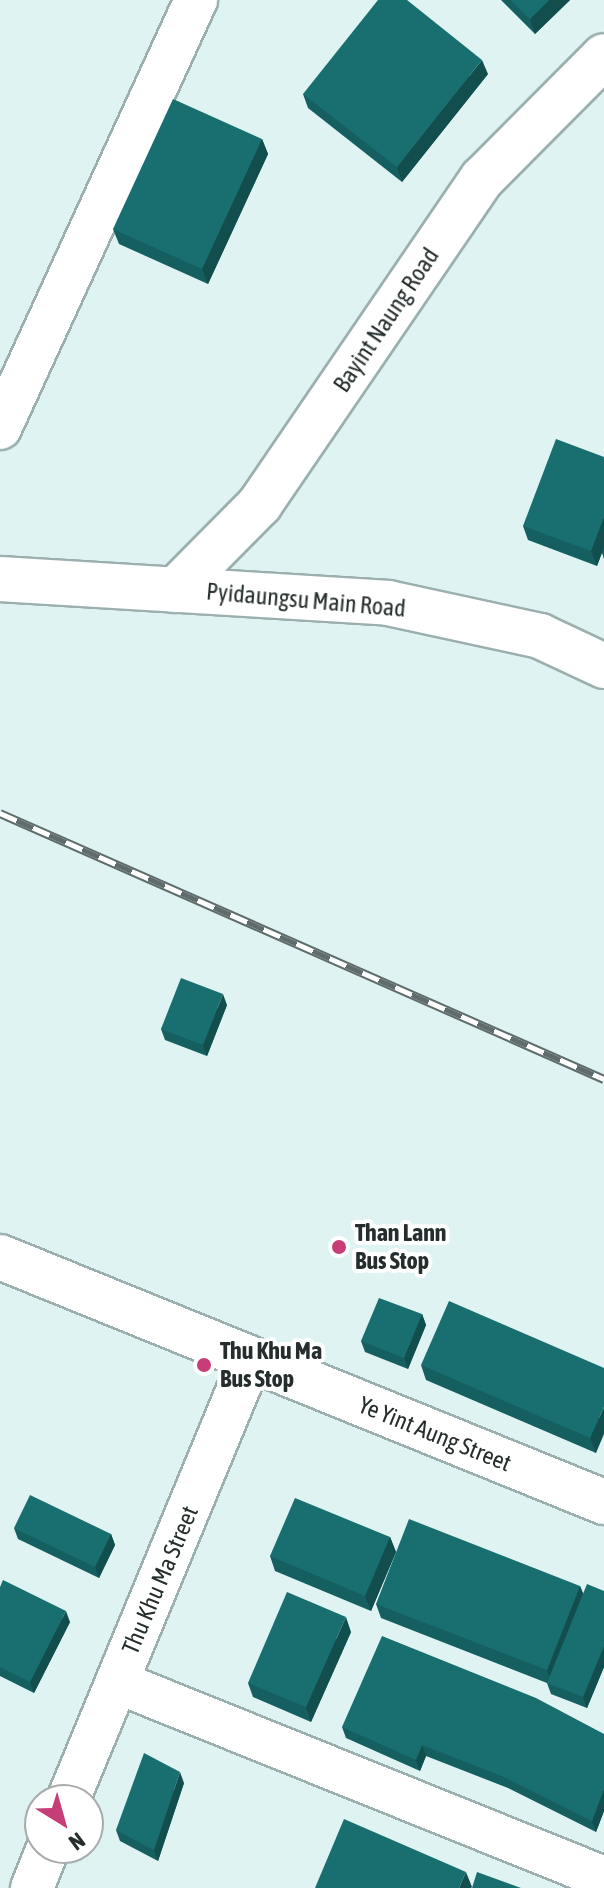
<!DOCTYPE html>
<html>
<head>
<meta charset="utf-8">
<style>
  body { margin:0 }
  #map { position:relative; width:604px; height:1888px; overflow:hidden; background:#def3f2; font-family:"Asap Condensed",sans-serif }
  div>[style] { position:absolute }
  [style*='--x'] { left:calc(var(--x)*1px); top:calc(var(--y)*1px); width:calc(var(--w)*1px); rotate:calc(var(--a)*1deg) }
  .roads { filter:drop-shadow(2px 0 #9bafaf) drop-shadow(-2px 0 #9bafaf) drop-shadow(0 2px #9bafaf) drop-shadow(0 -2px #9bafaf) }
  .minor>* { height:42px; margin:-21px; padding:0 21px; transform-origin:21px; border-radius:21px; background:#fff }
  .major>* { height:44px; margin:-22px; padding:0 22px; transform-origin:22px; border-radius:22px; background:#fff }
  .rail>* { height:9px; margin-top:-4.5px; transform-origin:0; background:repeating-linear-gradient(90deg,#fff 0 18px,#606c6c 0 36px); box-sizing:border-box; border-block:2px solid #606c6c }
  .wall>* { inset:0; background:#165f60 }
  .shaded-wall>* { inset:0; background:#124e4e }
  .building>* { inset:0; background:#196f70 }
  .dots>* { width:22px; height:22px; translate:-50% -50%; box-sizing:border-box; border:4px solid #fff; border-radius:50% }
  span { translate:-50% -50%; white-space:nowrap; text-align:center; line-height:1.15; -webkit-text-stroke:8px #fff; paint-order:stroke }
  .street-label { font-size:24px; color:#252d2d }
  .poi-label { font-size:24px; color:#252d2d; font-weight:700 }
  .left { translate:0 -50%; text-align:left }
  .north { position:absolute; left:24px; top:1784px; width:80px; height:80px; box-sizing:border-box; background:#fff; border:2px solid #a8abab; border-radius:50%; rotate:143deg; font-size:22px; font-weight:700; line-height:32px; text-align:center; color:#252d2d }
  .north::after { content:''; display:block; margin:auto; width:28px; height:36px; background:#c63d77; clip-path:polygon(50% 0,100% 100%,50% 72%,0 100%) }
</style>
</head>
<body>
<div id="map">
  <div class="roads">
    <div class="minor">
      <div style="--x:0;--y:428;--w:471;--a:-65.4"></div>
      <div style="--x:117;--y:1682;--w:525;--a:21.92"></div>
      <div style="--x:68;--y:1800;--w:477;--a:-67.5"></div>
      <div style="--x:32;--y:1888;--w:43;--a:-68.2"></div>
    </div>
    <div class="major">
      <div style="--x:0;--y:579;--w:389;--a:3.5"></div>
      <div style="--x:388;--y:603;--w:156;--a:12.2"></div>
      <div style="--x:540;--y:636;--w:71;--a:25.1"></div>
      <div style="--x:175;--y:590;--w:121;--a:-45.3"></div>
      <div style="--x:260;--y:504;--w:394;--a:-55.7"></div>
      <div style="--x:482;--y:179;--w:173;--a:-45.2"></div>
      <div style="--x:0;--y:1257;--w:652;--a:22.08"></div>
    </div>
  </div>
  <div class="rail">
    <div style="--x:0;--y:813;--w:660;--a:23.77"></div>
  </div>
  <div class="wall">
    <div style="clip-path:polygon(501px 0,570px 0,535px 34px)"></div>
    <div style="clip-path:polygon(488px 74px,402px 182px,308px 108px,303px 94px)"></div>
    <div style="clip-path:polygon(262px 139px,268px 154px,208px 284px,119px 244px,113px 229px)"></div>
    <div style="clip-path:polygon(604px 457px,604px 559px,602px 553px,597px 566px,528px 540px,523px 526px)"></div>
    <div style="clip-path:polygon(227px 1005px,207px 1056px,165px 1040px,161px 1029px)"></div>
    <div style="clip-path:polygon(422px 1314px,426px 1325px,408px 1369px,365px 1352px,361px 1341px)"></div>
    <div style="clip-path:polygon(421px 1365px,604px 1368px,596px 1453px,426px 1380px)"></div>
    <div style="clip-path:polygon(14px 1528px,111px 1534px,115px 1545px,99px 1578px,18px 1539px)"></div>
    <div style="clip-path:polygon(390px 1537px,396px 1552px,371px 1611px,275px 1571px,270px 1556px)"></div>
    <div style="clip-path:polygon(580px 1586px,583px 1594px,604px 1591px,604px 1667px,587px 1708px,551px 1694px,547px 1683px,381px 1618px,376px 1604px)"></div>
    <div style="clip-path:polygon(0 1587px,70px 1622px,34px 1693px,0 1676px)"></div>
    <div style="clip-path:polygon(351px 1632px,311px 1722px,253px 1697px,248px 1683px)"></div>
    <div style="clip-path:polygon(342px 1727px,604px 1734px,604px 1811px,596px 1832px,508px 1788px,426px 1756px,420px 1771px,346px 1738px)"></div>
    <div style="clip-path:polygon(184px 1783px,158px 1861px,120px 1841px,116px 1830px)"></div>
  </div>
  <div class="shaded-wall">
    <div style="clip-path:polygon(549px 0,570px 0,535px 34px,530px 19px)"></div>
    <div style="clip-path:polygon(482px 60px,488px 74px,402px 182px,397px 167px)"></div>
    <div style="clip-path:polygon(262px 139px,268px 154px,208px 284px,202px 269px)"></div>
    <div style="clip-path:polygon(604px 517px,604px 546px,597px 566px,591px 551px)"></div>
    <div style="clip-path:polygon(223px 994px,227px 1005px,207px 1056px,203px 1045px)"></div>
    <div style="clip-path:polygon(422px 1314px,426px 1325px,408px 1369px,404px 1358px)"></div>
    <div style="clip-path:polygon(604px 1407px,604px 1434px,596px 1453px,590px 1438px)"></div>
    <div style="clip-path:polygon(111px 1534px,115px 1545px,99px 1578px,95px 1567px)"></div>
    <div style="clip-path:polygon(390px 1537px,396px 1552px,371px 1611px,365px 1596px)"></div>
    <div style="clip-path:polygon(580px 1586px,586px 1600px,552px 1685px,547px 1670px)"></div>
    <div style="clip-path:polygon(66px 1611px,70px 1622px,34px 1693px,30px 1682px)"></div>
    <div style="clip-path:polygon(346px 1617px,351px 1632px,311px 1722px,306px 1707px)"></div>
    <div style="clip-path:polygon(604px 1646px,604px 1667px,587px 1708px,583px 1697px)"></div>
    <div style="clip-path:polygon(422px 1745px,426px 1756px,420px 1771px,416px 1760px)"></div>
    <div style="clip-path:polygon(180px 1772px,184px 1783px,158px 1861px,154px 1850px)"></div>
    <div style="clip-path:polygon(604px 1789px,604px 1811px,596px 1832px,592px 1821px)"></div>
    <div style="clip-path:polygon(466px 1872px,472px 1887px,471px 1888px,459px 1888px)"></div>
  </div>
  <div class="building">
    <div style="clip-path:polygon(378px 0,407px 0,482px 60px,397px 167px,303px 94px)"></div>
    <div style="clip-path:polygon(511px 0,549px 0,530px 19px)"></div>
    <div style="clip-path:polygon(173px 99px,262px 139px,202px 269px,113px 229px)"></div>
    <div style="clip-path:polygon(556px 439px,604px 457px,604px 517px,591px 551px,523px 526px)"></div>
    <div style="clip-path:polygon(181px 978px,223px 994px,203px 1045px,161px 1029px)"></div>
    <div style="clip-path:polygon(379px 1298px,422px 1314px,404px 1358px,361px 1341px)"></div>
    <div style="clip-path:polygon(449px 1301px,604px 1368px,604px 1407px,590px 1438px,421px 1365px)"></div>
    <div style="clip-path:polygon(30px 1495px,111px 1534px,95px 1567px,14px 1528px)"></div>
    <div style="clip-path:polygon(295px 1498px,390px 1537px,365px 1596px,270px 1556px)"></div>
    <div style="clip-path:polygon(409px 1519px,580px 1586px,547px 1670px,376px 1604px)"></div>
    <div style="clip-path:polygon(3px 1580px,66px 1611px,30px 1682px,0 1667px,0 1587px)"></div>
    <div style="clip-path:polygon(587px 1584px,604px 1591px,604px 1646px,583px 1697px,547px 1683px)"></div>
    <div style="clip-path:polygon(287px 1592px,346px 1617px,306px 1707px,248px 1683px)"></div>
    <div style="clip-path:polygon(382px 1636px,536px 1698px,604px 1734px,604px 1789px,592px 1821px,504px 1777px,422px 1745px,416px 1760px,342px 1727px)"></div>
    <div style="clip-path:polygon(144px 1753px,180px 1772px,154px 1850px,116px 1830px)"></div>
    <div style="clip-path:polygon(344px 1819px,466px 1872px,459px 1888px,315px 1888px)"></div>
    <div style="clip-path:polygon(477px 1872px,521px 1888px,472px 1888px)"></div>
  </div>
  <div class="dots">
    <div style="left:339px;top:1247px;background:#c63d77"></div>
    <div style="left:204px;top:1365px;background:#c63d77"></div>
  </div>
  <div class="street-label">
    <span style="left:386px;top:320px;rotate:-56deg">Bayint Naung Road</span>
    <span style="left:306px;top:600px;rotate:5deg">Pyidaungsu Main Road</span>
    <span style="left:435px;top:1434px;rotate:22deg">Ye Yint Aung Street</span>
    <span style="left:160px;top:1580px;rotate:-67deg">Thu Khu Ma Street</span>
  </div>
  <div class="poi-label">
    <span class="left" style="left:355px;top:1247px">Than Lann<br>Bus Stop</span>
    <span class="left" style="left:220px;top:1365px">Thu Khu Ma<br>Bus Stop</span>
  </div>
  <div class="north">N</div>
</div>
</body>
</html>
